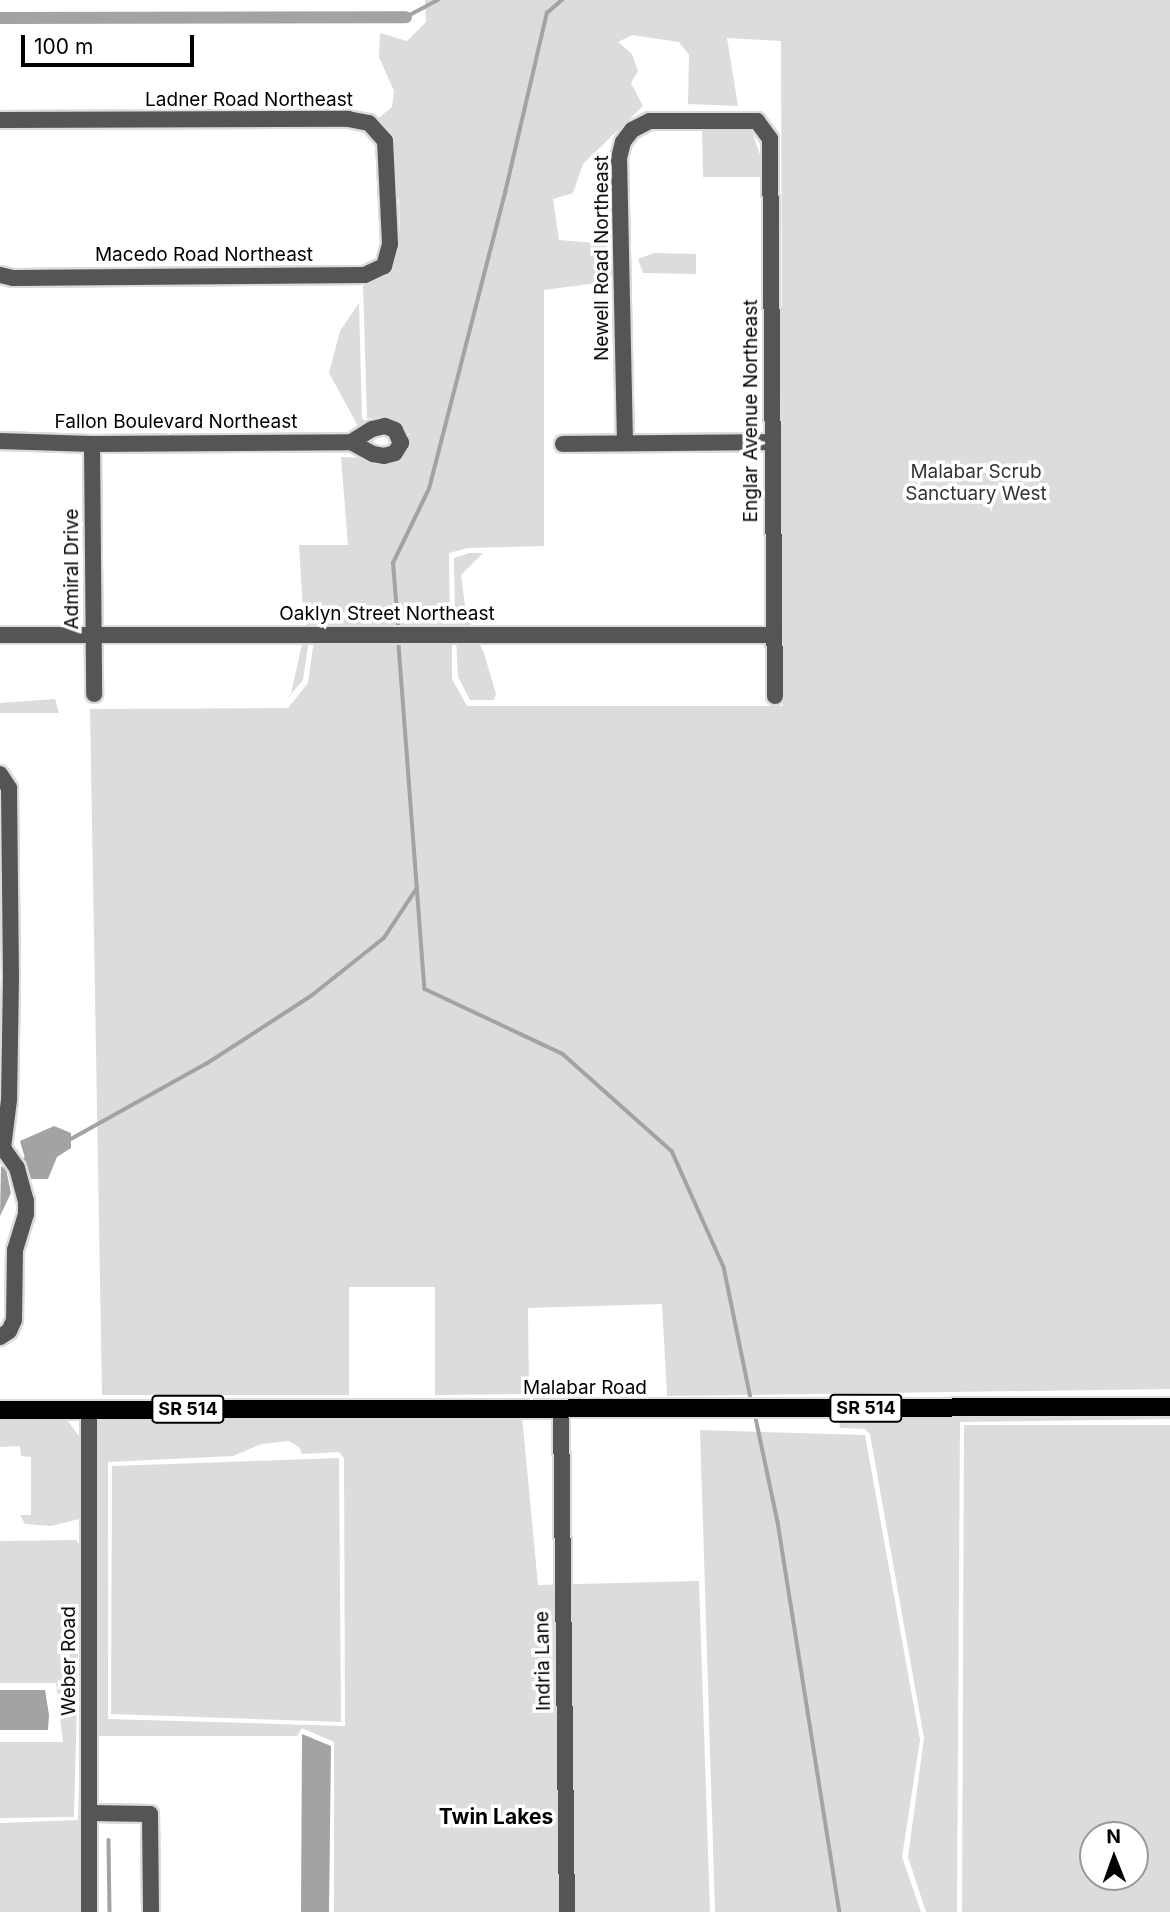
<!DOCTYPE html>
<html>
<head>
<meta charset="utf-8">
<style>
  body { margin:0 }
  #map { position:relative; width:1170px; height:1912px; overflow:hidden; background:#fff; font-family:Inter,sans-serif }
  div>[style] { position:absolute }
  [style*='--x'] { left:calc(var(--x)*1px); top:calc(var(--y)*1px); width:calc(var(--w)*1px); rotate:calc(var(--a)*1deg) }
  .green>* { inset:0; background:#dcdcdc }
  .water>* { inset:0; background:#a3a3a3 }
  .stream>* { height:3.5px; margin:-1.75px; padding:0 1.75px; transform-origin:1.75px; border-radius:1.75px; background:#a3a3a3 }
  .canal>* { height:12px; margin:-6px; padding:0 6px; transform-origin:6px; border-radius:6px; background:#a3a3a3 }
  .roads { filter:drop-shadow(2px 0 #dbdbdb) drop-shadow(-2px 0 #dbdbdb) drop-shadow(0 2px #dbdbdb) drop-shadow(0 -2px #dbdbdb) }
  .minor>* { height:16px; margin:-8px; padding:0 8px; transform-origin:8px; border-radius:8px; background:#555 }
  .major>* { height:18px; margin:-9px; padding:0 9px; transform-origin:9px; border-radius:9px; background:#000 }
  span { translate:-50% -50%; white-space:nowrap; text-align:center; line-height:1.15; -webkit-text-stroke:7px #fff; paint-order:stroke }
  .shield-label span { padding:2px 5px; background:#fff; border:2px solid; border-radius:5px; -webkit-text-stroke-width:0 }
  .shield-label { font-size:18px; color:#000; font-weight:700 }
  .street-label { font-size:19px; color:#000 }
  .park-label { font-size:19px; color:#333 }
  .neighbourhood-label { font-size:21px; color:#000; font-weight:700 }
  .north { position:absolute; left:1079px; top:1821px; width:70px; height:70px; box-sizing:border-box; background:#fff; border:2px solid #999; border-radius:50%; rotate:359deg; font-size:19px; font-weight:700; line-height:28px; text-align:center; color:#000 }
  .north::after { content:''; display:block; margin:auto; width:24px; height:32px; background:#000; clip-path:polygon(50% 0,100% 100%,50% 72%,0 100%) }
  .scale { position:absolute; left:21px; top:35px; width:173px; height:32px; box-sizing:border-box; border:4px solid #000; border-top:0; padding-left:9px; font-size:21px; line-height:24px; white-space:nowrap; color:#000; -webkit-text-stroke:5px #fff; paint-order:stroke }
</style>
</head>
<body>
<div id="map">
  <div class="green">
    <div style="clip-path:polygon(425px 0,1170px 0,1170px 1389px,667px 1396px,662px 1304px,528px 1308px,529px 1394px,435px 1395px,435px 1287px,349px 1287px,349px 1395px,102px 1395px,90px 709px,288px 708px,308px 683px,314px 640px,452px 644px,452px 679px,467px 706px,783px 706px,781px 41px,727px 38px,738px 106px,688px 104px,689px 55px,679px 42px,632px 35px,618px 42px,632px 54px,638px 71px,631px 83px,643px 106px,583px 164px,573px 193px,553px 199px,559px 240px,606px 244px,612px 281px,544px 290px,544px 546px,468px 548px,449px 553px,450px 616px,303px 612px,299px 545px,348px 545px,341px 457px,395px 459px,406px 453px,410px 435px,395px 419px,367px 418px,363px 286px,390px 269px,400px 242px,399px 199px,395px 198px,376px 120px,392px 107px,394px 91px,379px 57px,380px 33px,407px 41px,426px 22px)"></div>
    <div style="clip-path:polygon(740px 125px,752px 131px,760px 155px,762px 177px,703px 177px,702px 126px)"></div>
    <div style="clip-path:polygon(654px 253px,696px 254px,696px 274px,643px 273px,638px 259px)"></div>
    <div style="clip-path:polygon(359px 303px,362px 418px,367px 424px,359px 428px,329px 373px,340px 331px)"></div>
    <div style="clip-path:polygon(469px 553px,483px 553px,461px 575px,466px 614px,484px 653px,496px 694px,494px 700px,470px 700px,458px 677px,456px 640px,309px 639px,303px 680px,284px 702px,291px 693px,308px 618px,451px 621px,455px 616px,454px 558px)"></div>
    <div style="clip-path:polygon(55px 699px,59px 713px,0 713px,0 703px)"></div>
    <div style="clip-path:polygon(1170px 1414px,1170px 1419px,960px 1422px,957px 1912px,926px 1912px,908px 1857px,924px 1738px,870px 1434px,865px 1429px,840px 1428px,838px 1415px)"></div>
    <div style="clip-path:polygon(evenodd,95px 1416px,522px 1416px,538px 1585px,699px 1581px,710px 1912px,334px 1912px,334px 1742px,302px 1728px,297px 1736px,96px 1736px,95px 1416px,289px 1441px,299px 1447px,302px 1454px,339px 1452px,344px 1458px,345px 1726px,108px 1719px,108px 1462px,233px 1456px,261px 1444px,289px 1441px)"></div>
    <div style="clip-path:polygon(49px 1418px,68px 1421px,80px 1438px,79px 1519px,51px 1526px,25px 1524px,20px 1515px,31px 1515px,31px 1457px,21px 1456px,20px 1446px,0 1447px,0 1419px)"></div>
    <div style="clip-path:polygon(evenodd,964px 1425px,1170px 1425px,1170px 1912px,962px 1912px,964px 1425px,1135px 1835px,1135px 1877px,1093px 1877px,1093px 1835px,1135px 1835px)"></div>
    <div style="clip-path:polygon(700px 1430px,865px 1435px,920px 1740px,902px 1857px,921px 1912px,715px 1912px)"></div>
    <div style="clip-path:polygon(339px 1458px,341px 1722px,111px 1714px,112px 1466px)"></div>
    <div style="clip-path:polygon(76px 1540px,81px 1547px,74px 1817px,0 1818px,0 1742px,63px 1742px,56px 1683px,0 1683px,0 1541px)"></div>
    <div style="clip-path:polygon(80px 1747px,82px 1912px,0 1912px,0 1823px,78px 1820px)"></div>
  </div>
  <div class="water">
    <div style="clip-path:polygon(54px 1126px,71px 1133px,71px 1148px,57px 1157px,48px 1179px,31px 1179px,20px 1141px)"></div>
    <div style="clip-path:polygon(1px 1166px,6px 1169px,11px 1193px,0 1216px)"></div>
    <div style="clip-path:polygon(0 1690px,45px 1690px,49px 1715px,48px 1730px,0 1730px)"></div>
    <div style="clip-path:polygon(302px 1734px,331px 1746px,329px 1912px,301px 1912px)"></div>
  </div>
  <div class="stream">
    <div style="--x:406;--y:17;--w:36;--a:-28"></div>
    <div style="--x:398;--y:626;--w:63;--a:-94.5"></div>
    <div style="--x:393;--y:563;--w:82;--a:-64.1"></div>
    <div style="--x:429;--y:489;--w:306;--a:-75.6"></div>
    <div style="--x:505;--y:193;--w:185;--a:-76.9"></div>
    <div style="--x:547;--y:13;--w:20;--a:-41"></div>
    <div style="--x:399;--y:645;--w:345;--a:85.7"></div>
    <div style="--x:425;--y:989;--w:153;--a:25.2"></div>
    <div style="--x:563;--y:1054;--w:146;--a:41.7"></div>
    <div style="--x:672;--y:1151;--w:127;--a:65.9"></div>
    <div style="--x:724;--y:1267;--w:134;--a:78.4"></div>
    <div style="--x:71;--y:1139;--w:154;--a:-29.1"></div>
    <div style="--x:206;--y:1064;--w:125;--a:-32.9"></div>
    <div style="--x:311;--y:996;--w:93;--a:-38.5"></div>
    <div style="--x:384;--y:938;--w:60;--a:-56.6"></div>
    <div style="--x:18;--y:1163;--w:11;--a:-27"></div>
    <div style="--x:756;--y:1418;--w:106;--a:78.1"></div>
    <div style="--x:778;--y:1522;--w:395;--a:81"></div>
    <div style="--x:109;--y:1840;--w:72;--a:89.2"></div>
  </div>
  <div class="canal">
    <div style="--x:0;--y:18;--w:406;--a:-0.1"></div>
  </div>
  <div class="roads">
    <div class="minor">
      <div style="--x:0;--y:120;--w:348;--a:-0.2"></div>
      <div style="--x:348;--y:119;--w:21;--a:11"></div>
      <div style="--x:369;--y:123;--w:24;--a:48"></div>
      <div style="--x:385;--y:141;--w:103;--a:87.2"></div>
      <div style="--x:390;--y:244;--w:23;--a:105"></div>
      <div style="--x:384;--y:266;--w:21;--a:155"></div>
      <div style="--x:365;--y:275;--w:352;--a:179.5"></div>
      <div style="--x:13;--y:278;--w:13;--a:-167"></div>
      <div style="--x:0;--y:441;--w:92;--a:1.9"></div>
      <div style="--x:92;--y:444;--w:259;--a:-0.4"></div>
      <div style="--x:351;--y:442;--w:25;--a:29"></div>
      <div style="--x:373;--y:454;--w:11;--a:10"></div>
      <div style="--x:384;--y:456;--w:11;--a:-15"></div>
      <div style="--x:395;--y:453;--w:12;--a:-59"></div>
      <div style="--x:401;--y:443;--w:14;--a:-115"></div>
      <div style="--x:395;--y:430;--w:11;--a:-158"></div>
      <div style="--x:385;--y:426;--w:13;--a:167"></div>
      <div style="--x:372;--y:429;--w:25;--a:148"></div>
      <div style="--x:625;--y:443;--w:285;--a:-91.2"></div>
      <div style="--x:619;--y:158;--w:16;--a:-76"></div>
      <div style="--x:623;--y:142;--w:15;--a:-53"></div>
      <div style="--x:632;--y:130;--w:20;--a:-27"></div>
      <div style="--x:650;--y:121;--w:107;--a:0"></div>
      <div style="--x:757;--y:121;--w:22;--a:54"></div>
      <div style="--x:770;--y:139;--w:557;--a:89.49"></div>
      <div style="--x:92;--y:444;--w:250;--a:89.5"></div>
      <div style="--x:563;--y:444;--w:210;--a:-0.5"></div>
      <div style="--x:0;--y:635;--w:774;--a:0"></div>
      <div style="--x:0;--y:774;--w:17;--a:57"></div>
      <div style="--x:9;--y:788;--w:188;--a:89.4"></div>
      <div style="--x:11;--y:976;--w:124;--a:90.9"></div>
      <div style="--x:9;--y:1100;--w:48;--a:97.1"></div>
      <div style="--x:3;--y:1148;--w:24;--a:55"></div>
      <div style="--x:17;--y:1168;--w:34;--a:75"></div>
      <div style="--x:26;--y:1201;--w:13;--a:90"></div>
      <div style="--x:26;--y:1214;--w:38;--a:107"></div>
      <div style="--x:15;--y:1250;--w:70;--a:90.8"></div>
      <div style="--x:14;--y:1320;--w:12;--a:114"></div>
      <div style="--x:9;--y:1331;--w:11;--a:146"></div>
      <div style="--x:89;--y:1410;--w:502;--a:90"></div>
      <div style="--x:561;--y:1410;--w:502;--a:89.32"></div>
      <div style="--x:90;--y:1813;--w:60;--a:1"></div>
      <div style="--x:150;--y:1814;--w:98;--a:89.4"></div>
    </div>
    <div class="major">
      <div style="--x:0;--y:1410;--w:1170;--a:-0.15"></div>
    </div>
  </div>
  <div class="shield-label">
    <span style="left:866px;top:1408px">SR 514</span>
    <span style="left:188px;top:1409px">SR 514</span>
  </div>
  <div class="street-label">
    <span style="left:249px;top:100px">Ladner Road Northeast</span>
    <span style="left:204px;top:255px">Macedo Road Northeast</span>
    <span style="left:602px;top:258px;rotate:-90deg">Newell Road Northeast</span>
    <span style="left:751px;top:411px;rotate:-90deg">Englar Avenue Northeast</span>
    <span style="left:176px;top:422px">Fallon Boulevard Northeast</span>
    <span style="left:72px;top:569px;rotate:-90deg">Admiral Drive</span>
    <span style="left:387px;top:614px">Oaklyn Street Northeast</span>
    <span style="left:585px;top:1388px">Malabar Road</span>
    <span style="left:69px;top:1661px;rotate:-90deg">Weber Road</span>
    <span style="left:543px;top:1661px;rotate:-91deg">Indria Lane</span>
  </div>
  <div class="park-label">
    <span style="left:976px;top:483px">Malabar Scrub<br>Sanctuary West</span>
  </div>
  <div class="neighbourhood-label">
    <span style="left:496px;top:1817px">Twin Lakes</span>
  </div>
  <div class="north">N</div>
  <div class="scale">100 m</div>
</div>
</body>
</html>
